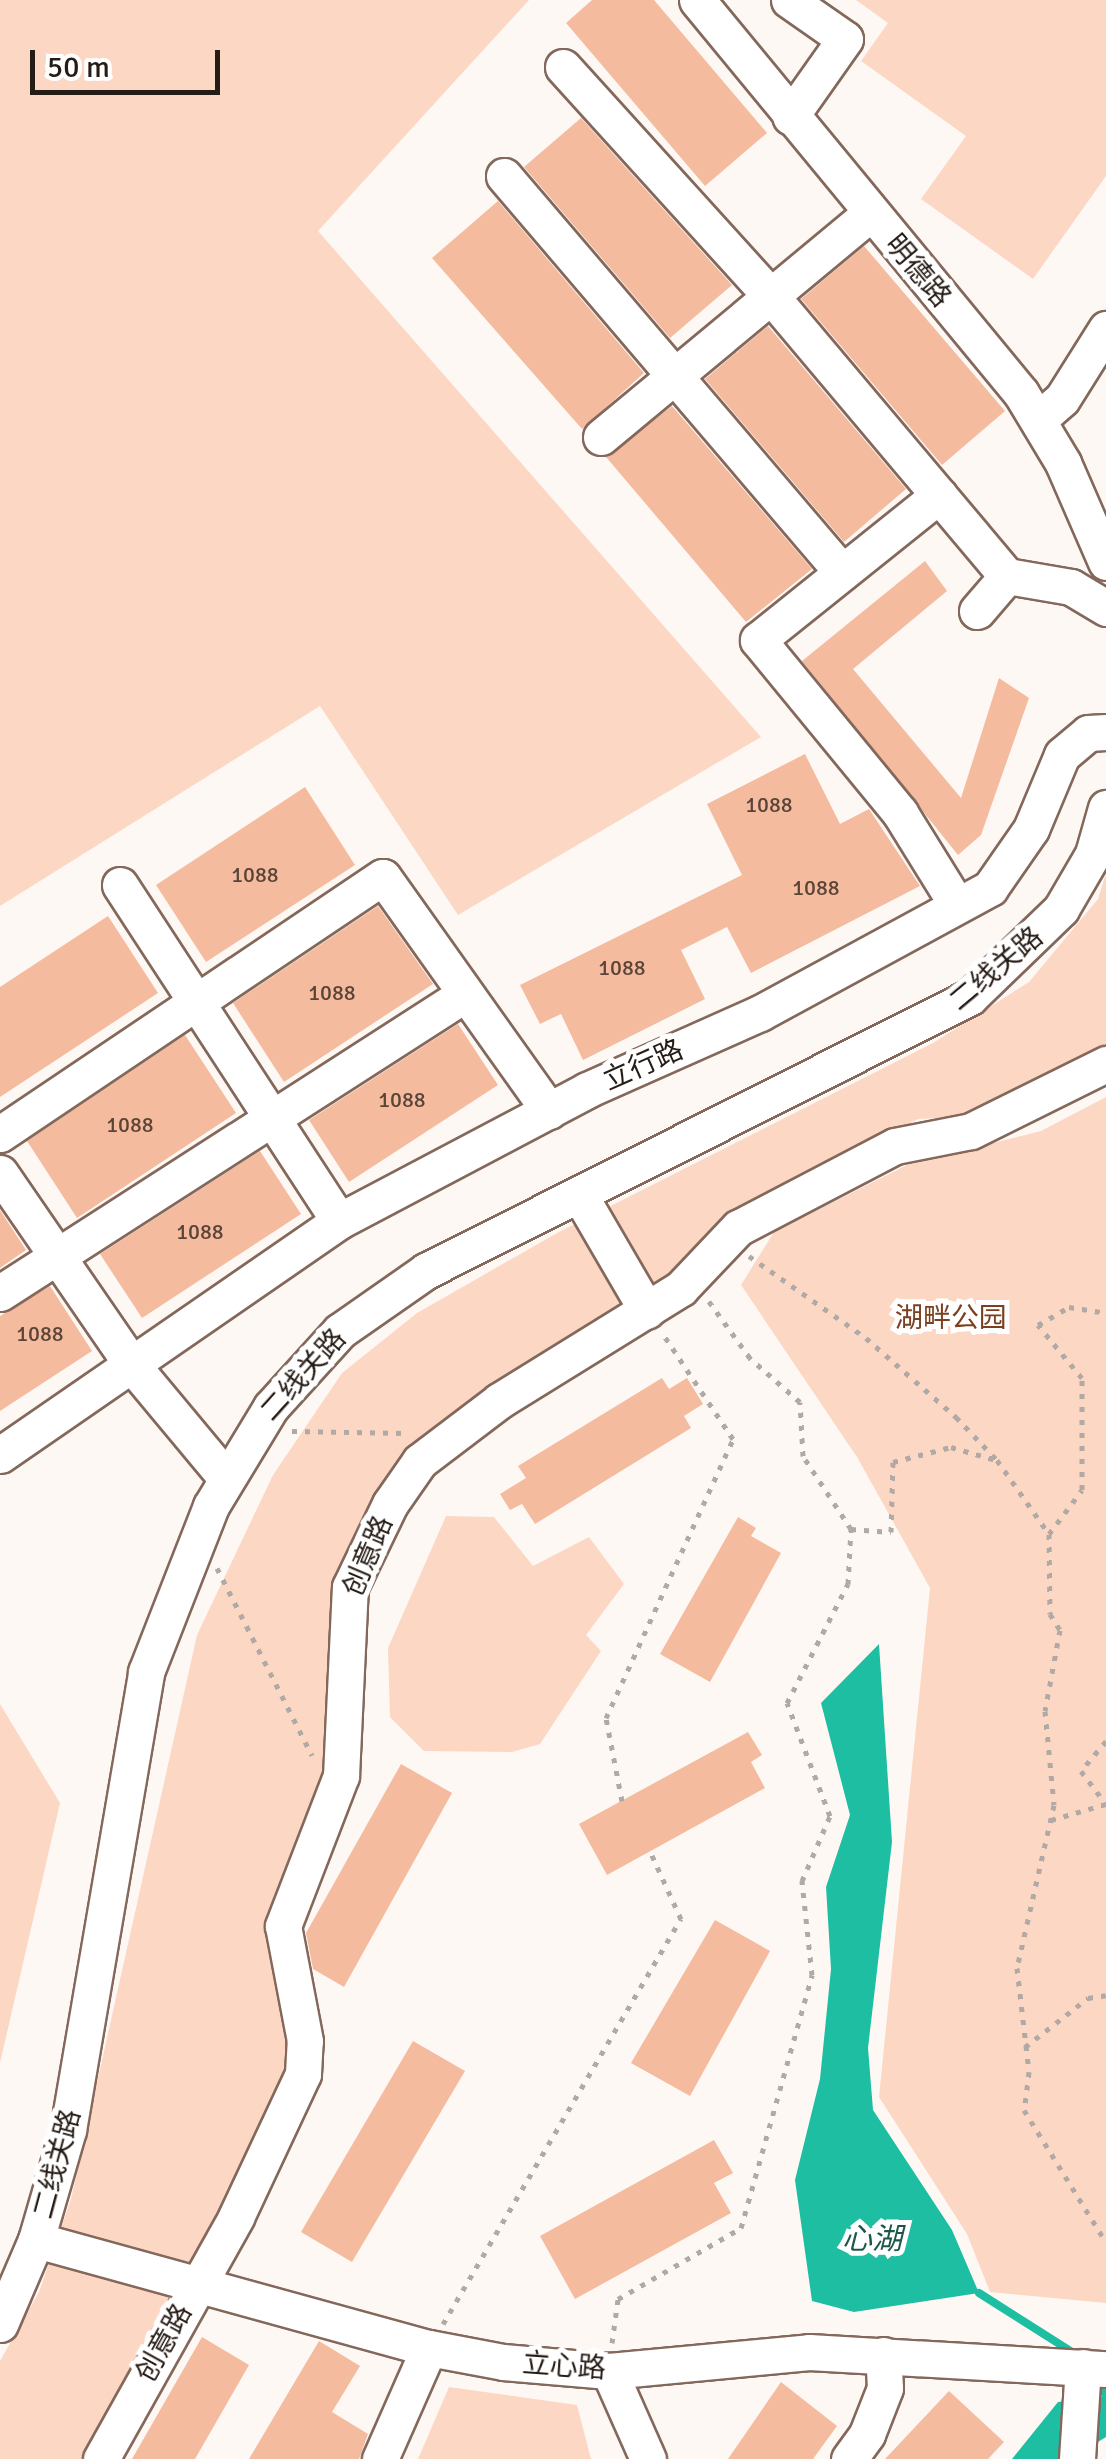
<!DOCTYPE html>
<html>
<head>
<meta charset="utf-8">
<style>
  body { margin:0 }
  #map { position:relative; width:1106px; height:2459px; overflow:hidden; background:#fef8f5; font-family:Signika,"Noto Sans SC",sans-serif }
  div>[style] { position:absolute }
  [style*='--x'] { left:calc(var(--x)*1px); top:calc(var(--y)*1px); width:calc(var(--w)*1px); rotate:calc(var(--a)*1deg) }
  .green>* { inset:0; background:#fcd7c4 }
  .water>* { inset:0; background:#1ebea2 }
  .stream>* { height:8px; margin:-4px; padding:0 4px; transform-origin:4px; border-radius:4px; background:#1ebea2 }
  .building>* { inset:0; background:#f4bb9f }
  .path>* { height:5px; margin-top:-2.5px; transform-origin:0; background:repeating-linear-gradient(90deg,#b0a9a5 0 5px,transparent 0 13px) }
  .roads { filter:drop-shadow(2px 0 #83685b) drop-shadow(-2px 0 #83685b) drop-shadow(0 2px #83685b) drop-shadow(0 -2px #83685b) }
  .minor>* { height:35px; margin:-17.5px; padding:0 17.5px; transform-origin:17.5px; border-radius:17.5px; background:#fff }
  span { translate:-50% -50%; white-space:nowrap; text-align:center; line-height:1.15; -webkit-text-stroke:10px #fff; paint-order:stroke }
  .number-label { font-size:22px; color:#5a4438 }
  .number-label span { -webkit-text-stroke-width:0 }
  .street-label { font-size:28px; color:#261c16 }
  .park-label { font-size:28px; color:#7c401f }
  .water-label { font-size:30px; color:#1d574b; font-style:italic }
  .scale { position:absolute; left:30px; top:50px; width:190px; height:45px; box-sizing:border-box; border:5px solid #261c16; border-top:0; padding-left:12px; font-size:30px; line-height:35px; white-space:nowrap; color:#261c16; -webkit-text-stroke:8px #fff; paint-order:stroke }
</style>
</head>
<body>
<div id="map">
  <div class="green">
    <div style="clip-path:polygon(0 0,529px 0,318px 231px,761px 737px,458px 915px,320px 706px,0 906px)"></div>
    <div style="clip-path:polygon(856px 0,1106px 0,1106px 176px,1033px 279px,921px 199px,966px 136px,861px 61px,888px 23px)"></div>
    <div style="clip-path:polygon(1106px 873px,1106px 1051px,973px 1116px,918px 1119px,744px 1210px,704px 1256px,382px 1495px,337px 1736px,304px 1843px,295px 2072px,227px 2211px,81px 2459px,0 2459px,0 2361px,39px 2292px,71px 2199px,197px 1635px,273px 1475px,342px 1373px,417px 1313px,557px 1233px,933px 1043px,1029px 982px,1098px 899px)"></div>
    <div style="clip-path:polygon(1106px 1097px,1106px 2303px,990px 2292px,967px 2234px,879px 2097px,930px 1588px,857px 1457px,741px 1285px,774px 1232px,907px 1165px,1041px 1131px)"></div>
    <div style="clip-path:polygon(446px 1516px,494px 1517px,533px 1566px,589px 1537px,624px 1584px,586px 1635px,601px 1651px,540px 1744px,512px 1752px,424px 1751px,390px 1717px,388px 1648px)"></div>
    <div style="clip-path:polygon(0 1704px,60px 1803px,0 2063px)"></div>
    <div style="clip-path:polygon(449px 2387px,577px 2405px,591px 2459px,418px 2459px)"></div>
  </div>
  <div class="water">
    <div style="clip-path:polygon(879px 1644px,892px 1842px,868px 2048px,873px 2110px,952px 2230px,979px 2293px,854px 2312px,812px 2301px,795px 2180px,820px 2079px,831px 1969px,826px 1887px,850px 1815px,821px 1703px)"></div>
    <div style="clip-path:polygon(1106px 2396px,1106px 2437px,1070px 2459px,1012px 2459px,1058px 2402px)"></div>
  </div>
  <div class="stream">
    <div style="--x:979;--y:2293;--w:110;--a:32.4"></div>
    <div style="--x:1094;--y:2378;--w:21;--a:55"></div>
  </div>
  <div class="building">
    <div style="clip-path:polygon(592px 0,654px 0,767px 133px,705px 186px,566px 23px)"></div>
    <div style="clip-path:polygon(581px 118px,732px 285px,670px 338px,524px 167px)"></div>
    <div style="clip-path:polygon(498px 201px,644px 373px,582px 429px,432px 258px)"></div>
    <div style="clip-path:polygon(864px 246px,1005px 411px,942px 465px,801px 299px)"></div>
    <div style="clip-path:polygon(768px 326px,906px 489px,844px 542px,705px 379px)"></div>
    <div style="clip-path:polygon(672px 406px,812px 569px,746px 622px,606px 457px)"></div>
    <div style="clip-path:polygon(925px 561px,947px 591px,853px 669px,961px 798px,999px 678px,1029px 698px,981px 835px,958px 855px,802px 661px)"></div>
    <div style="clip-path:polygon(805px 754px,840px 824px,869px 809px,920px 886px,751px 973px,727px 927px,681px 950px,705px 999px,583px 1060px,561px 1014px,540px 1024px,520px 985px,742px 875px,707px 804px)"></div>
    <div style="clip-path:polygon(305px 787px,355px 865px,206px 962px,156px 885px)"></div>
    <div style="clip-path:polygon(378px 906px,433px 984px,284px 1082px,233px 1003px)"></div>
    <div style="clip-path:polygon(108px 916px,158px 993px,0 1097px,0 987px)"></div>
    <div style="clip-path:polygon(458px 1024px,498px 1085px,349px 1182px,309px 1120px)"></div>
    <div style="clip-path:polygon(185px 1035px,236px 1113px,77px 1218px,27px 1141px)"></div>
    <div style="clip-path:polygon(260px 1151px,301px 1214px,142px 1318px,100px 1254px)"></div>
    <div style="clip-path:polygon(0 1210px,26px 1250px,0 1268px)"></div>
    <div style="clip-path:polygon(50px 1286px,92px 1351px,0 1411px,0 1316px)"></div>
    <div style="clip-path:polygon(662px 1378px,669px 1389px,687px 1378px,703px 1404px,684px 1416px,691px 1428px,535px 1524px,522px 1504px,510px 1510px,500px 1494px,526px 1478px,518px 1466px)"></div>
    <div style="clip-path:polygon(738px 1517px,756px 1528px,751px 1536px,781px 1553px,710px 1682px,660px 1654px)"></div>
    <div style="clip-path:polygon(748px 1732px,762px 1755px,751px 1762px,765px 1788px,607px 1875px,579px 1824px)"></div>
    <div style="clip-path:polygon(401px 1764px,452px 1793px,344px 1987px,313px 1969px,306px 1933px)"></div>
    <div style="clip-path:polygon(715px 1920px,770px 1951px,690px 2096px,631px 2063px)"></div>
    <div style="clip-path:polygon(413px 2041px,465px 2071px,352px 2262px,301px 2232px)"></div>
    <div style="clip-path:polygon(714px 2140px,733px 2173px,714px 2183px,731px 2213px,575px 2299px,540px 2236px)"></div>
    <div style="clip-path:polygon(202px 2337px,249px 2365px,195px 2459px,132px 2459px)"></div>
    <div style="clip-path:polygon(319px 2341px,360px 2366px,332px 2412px,368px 2434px,359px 2459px,249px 2459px)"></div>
    <div style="clip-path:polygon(781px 2382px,837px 2426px,813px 2459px,728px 2459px)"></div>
    <div style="clip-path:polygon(949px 2391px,1004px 2442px,988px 2459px,885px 2459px)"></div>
  </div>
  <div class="path">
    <div style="--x:749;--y:1256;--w:143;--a:35"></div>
    <div style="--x:866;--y:1338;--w:120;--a:41.3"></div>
    <div style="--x:956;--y:1417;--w:59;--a:46.4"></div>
    <div style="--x:997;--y:1460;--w:90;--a:54.9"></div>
    <div style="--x:1049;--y:1534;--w:80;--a:89.3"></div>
    <div style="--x:1050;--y:1614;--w:19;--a:58"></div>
    <div style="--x:1060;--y:1630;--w:82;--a:100.5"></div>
    <div style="--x:1045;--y:1711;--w:94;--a:84.5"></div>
    <div style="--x:1054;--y:1805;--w:167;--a:102.8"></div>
    <div style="--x:1017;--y:1968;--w:105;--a:83.4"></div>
    <div style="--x:1029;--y:2072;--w:38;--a:97"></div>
    <div style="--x:1024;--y:2110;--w:155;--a:58.2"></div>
    <div style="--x:292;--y:1431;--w:114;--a:1"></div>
    <div style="--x:851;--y:1529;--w:40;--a:4.3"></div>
    <div style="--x:891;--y:1532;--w:70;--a:-88.4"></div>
    <div style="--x:893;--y:1462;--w:60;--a:-14.5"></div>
    <div style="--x:951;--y:1447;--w:47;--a:16.1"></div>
    <div style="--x:1049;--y:1534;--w:55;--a:-53.1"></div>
    <div style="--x:1082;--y:1490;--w:112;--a:-90"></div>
    <div style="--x:1082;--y:1378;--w:69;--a:-129.7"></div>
    <div style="--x:1038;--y:1325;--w:36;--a:-30"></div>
    <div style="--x:1069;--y:1307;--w:37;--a:9"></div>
    <div style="--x:217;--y:1568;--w:210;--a:63.1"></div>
    <div style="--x:1106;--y:1741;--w:39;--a:130"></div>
    <div style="--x:1081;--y:1771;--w:41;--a:52.9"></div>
    <div style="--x:622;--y:1801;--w:85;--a:-100.9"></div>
    <div style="--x:606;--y:1718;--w:307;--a:-65.5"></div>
    <div style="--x:733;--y:1439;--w:126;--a:-123.7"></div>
    <div style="--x:1051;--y:1820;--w:57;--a:-16.2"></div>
    <div style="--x:1025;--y:2047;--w:80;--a:-37.9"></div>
    <div style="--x:1088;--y:1998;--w:18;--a:-9"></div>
    <div style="--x:443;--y:2324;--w:470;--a:-59.6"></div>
    <div style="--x:681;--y:1919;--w:75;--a:-114.5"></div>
    <div style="--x:612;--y:2343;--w:44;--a:-82.2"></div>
    <div style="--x:618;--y:2299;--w:142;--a:-30"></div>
    <div style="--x:741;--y:2228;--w:263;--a:-74.3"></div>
    <div style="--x:812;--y:1975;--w:95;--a:-96.1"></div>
    <div style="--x:802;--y:1881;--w:71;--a:-66.7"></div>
    <div style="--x:830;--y:1816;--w:121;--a:-110.8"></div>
    <div style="--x:787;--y:1703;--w:134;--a:-62.9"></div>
    <div style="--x:848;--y:1584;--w:55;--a:-86.9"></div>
    <div style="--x:851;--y:1529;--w:87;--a:-123.3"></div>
    <div style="--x:803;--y:1456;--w:54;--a:-93.2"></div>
    <div style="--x:800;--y:1402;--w:67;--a:-138.7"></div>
    <div style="--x:750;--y:1358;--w:72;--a:-125.9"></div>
  </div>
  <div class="roads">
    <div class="minor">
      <div style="--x:697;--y:0;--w:509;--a:50.5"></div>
      <div style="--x:1021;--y:393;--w:82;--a:59"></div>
      <div style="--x:1063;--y:463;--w:108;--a:66.5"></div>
      <div style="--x:789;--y:0;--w:68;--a:34.9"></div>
      <div style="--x:845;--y:39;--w:95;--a:125.2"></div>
      <div style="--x:563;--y:67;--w:309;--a:47.8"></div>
      <div style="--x:771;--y:296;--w:366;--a:49.9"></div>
      <div style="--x:1007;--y:576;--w:65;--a:9.8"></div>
      <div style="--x:1071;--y:587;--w:41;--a:31"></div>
      <div style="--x:504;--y:176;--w:521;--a:49.52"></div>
      <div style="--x:1039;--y:419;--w:30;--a:-41"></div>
      <div style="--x:1062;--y:399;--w:83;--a:-57.8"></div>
      <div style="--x:601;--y:437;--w:349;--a:-39.7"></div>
      <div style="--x:939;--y:495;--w:232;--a:141.3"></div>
      <div style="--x:758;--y:640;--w:224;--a:50.6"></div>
      <div style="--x:900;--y:813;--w:108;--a:58.2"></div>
      <div style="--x:977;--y:611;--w:46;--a:-49.4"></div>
      <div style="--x:120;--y:885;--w:401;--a:56.9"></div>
      <div style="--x:0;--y:1134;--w:461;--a:-33.9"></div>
      <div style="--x:383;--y:877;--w:287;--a:54.6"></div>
      <div style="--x:0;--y:1173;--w:233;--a:55.5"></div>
      <div style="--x:132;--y:1365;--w:147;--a:50.2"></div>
      <div style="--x:579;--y:1194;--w:135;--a:59.8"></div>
      <div style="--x:0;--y:1293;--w:553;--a:-32.74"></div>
      <div style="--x:0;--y:1455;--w:412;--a:-34.6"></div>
      <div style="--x:339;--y:1221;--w:280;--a:-27.8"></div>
      <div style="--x:587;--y:1090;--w:189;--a:-24"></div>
      <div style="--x:760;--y:1013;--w:262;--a:-28.5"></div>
      <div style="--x:990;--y:888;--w:72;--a:-55.2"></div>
      <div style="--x:1031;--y:829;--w:80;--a:-67.3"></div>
      <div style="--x:1062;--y:755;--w:34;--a:-40"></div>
      <div style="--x:1088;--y:733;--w:18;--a:-3"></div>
      <div style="--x:36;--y:2240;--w:408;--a:15.4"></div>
      <div style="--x:429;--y:2348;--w:75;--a:10.7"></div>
      <div style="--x:503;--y:2362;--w:106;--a:4.9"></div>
      <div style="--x:609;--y:2371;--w:201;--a:-5.4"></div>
      <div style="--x:809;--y:2352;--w:297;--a:3.3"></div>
      <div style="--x:0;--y:2324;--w:91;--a:-66.8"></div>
      <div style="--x:36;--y:2240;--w:115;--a:-73.8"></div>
      <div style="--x:68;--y:2130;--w:465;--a:-80.3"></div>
      <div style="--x:146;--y:1672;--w:178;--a:-68.6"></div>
      <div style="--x:211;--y:1506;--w:116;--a:-58.8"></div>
      <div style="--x:271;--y:1407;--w:103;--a:-47.8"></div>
      <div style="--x:340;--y:1331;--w:105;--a:-34.9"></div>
      <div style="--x:426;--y:1271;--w:609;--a:-26.73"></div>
      <div style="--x:970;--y:997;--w:127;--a:-44"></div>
      <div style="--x:1061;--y:909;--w:64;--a:-59.8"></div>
      <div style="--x:1093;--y:854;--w:48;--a:-74.2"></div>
      <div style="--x:609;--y:2371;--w:96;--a:66.1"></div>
      <div style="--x:101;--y:2459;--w:277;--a:-60.8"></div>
      <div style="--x:236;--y:2217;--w:158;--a:-64.9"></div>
      <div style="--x:303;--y:2074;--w:33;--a:-87"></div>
      <div style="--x:305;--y:2041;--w:117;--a:-100.8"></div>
      <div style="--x:283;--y:1926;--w:161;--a:-68.9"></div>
      <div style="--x:341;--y:1776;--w:189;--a:-87.3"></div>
      <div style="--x:350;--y:1587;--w:92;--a:-64.3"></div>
      <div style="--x:390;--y:1504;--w:52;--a:-55.1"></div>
      <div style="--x:420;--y:1461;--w:99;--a:-37.2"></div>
      <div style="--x:499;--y:1401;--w:214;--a:-31.8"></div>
      <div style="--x:681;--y:1288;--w:83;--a:-46.5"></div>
      <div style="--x:738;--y:1228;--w:177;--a:-27.6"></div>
      <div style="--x:895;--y:1146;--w:77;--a:-11.2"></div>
      <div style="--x:971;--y:1131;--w:151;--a:-26.4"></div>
      <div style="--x:380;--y:2459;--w:121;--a:-66.2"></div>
      <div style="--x:849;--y:2459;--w:31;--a:-54"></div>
      <div style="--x:867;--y:2434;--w:49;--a:-68.6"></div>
      <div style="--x:885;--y:2388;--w:33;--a:-93"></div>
      <div style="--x:1077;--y:2459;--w:92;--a:-86.3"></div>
    </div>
  </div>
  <div class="number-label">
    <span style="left:769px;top:805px">1088</span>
    <span style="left:255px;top:875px">1088</span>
    <span style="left:816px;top:888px">1088</span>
    <span style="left:622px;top:968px">1088</span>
    <span style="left:332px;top:993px">1088</span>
    <span style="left:402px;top:1100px">1088</span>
    <span style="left:130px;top:1125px">1088</span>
    <span style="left:200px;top:1232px">1088</span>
    <span style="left:40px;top:1334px">1088</span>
  </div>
  <div class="street-label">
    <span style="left:918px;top:271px;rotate:50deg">明德路</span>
    <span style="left:996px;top:969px;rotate:-40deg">二线关路</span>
    <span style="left:643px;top:1065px;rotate:-24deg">立行路</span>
    <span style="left:303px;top:1375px;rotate:-48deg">二线关路</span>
    <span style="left:368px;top:1556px;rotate:-67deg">创意路</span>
    <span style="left:57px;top:2164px;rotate:-75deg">二线关路</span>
    <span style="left:164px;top:2343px;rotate:-61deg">创意路</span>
    <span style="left:564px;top:2366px;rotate:4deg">立心路</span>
  </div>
  <div class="park-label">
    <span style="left:951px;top:1318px">湖畔公园</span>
  </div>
  <div class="water-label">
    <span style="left:872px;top:2240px">心湖</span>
  </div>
  <div class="scale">50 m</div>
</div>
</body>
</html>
